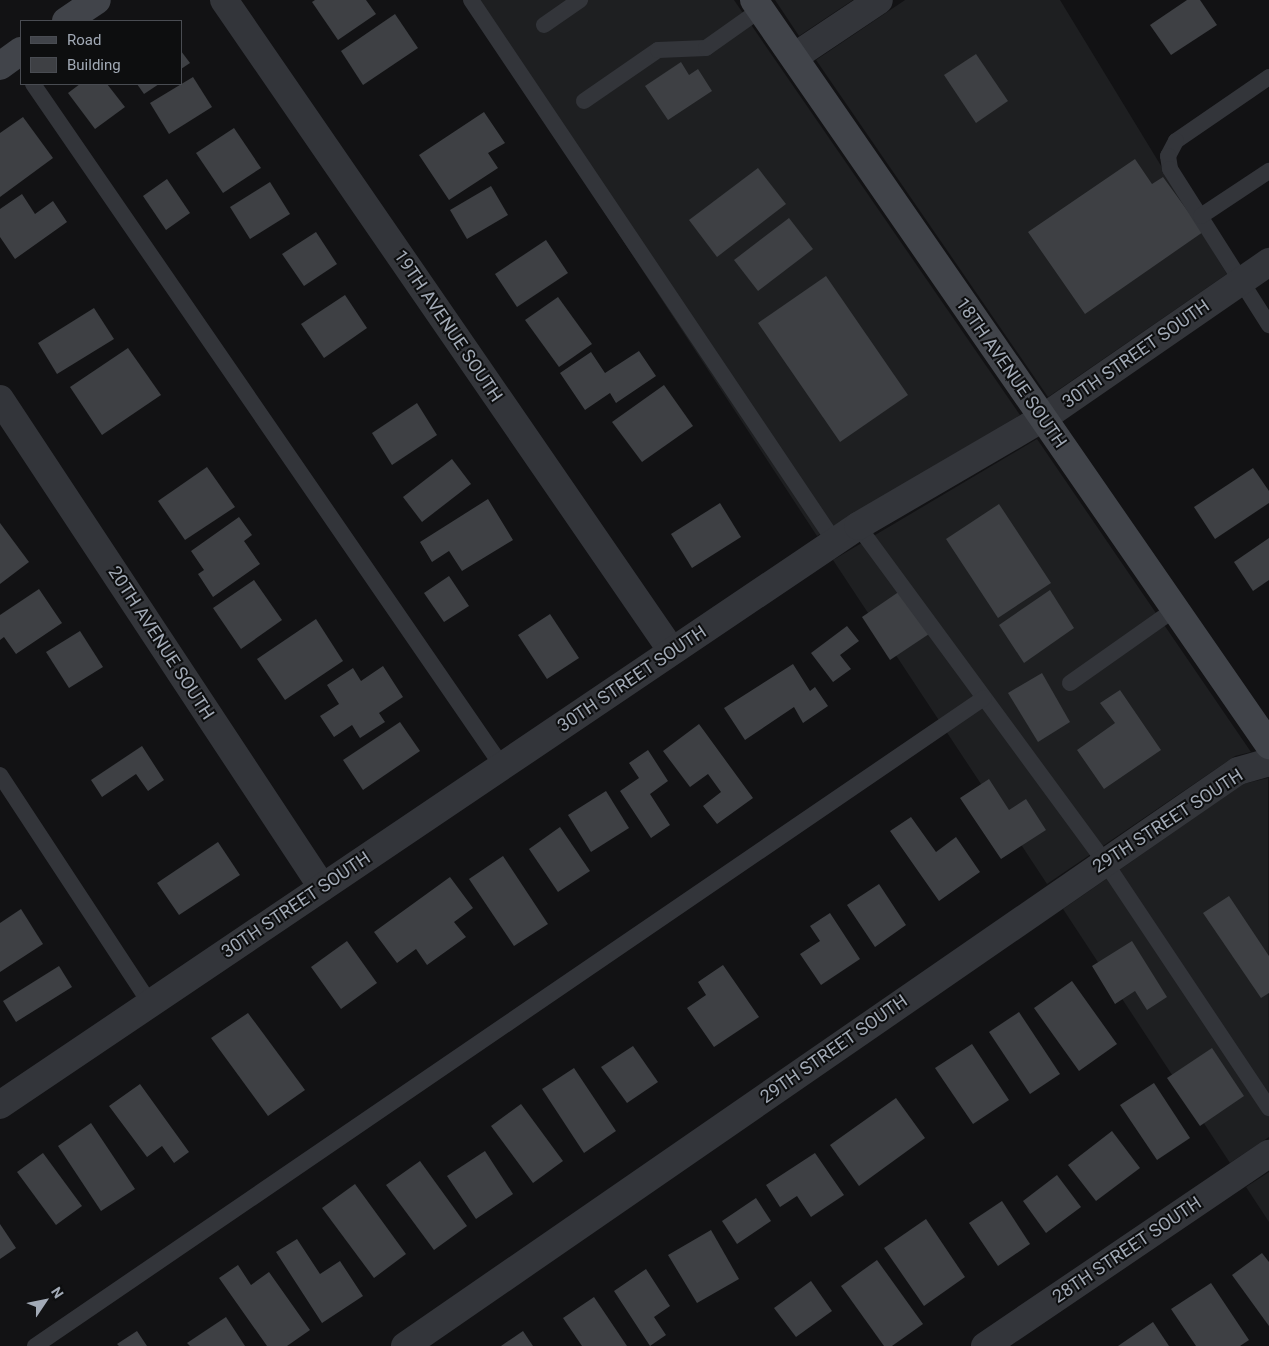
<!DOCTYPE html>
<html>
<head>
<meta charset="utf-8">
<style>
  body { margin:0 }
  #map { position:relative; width:1269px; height:1346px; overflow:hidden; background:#121214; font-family:Roboto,sans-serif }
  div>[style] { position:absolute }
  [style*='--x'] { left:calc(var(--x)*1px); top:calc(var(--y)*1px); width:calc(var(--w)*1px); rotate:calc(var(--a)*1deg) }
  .built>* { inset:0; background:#1e1f21 }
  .building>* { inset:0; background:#3e4044 }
  .lane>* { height:16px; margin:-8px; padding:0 8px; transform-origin:8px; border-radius:8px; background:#33353a }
  .street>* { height:28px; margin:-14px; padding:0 14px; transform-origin:14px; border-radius:14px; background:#33353a }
  .secondary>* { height:28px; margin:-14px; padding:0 14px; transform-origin:14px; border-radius:14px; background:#41444a }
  span { translate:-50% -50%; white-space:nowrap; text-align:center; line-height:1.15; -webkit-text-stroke:4px #0d0e0f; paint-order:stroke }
  .street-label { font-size:18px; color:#a2aab6 }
  .legend { position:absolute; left:20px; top:20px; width:162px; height:65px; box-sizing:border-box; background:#0d0e0f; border:1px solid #494c52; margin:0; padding:6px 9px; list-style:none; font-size:15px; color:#a2aab6 }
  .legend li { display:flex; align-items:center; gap:10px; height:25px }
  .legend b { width:25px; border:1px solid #494c52 }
  .north { position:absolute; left:20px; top:1276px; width:50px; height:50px; -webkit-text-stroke:4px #0d0e0f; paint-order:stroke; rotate:56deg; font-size:14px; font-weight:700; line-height:20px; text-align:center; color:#a2aab6 }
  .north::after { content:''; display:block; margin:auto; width:18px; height:22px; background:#a2aab6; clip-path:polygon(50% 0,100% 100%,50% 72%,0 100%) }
</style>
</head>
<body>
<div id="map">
  <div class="built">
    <div style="clip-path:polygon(465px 0,734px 0,1020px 415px,817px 536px)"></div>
    <div style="clip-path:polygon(775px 0,853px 0,799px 36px)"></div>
    <div style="clip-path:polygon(905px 0,1060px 0,1227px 274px,1048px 397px,816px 60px)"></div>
    <div style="clip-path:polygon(1037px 439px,1251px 752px,1235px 756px,1047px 884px,833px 560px)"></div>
    <div style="clip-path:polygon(1268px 778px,1269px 1137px,1230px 1163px,1063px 909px,1243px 784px)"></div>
    <div style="clip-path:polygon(1269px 1172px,1269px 1222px,1246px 1187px)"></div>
  </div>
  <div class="building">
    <div style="clip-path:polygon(315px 0,366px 0,376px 14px,338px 40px,312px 2px)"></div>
    <div style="clip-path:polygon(1187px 0,1200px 0,1217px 25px,1171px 55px,1150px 25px)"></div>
    <div style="clip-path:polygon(395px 14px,418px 48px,363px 85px,341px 51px)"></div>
    <div style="clip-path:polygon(181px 51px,190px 63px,181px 69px)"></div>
    <div style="clip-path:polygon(976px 54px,1008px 101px,976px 123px,944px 75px)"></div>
    <div style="clip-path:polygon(681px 62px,689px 75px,698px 69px,712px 91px,668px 120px,645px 86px)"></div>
    <div style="clip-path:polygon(193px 77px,212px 107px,169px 134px,150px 103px)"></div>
    <div style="clip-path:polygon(80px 84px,107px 84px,125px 107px,95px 129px,68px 93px)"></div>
    <div style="clip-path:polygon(137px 84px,159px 84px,144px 94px)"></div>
    <div style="clip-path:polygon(484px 112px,505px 143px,488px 153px,498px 168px,449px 200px,419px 155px)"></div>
    <div style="clip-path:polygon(23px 117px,53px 158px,0 197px,0 133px)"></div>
    <div style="clip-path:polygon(234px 128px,261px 168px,223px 193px,196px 153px)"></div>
    <div style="clip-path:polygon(1135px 159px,1152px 184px,1163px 177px,1203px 232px,1085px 314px,1028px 232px)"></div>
    <div style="clip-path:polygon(758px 168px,786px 204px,717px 257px,689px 220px)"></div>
    <div style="clip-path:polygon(167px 179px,190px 213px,166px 230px,143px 196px)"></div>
    <div style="clip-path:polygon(270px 182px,290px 214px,250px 239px,230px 207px)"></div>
    <div style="clip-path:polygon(491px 186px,508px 215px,467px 239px,450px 210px)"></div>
    <div style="clip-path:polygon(22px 194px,35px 214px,53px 201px,67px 222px,15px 259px,0 237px,0 209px)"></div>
    <div style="clip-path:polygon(789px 218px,813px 249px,758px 291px,734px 260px)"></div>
    <div style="clip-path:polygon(316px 232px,337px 264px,304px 286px,282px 254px)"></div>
    <div style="clip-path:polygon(546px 240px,568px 273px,517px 307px,495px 274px)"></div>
    <div style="clip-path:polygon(826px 276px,908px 395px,840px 442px,758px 323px)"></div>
    <div style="clip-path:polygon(345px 295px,367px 328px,324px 358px,301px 324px)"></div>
    <div style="clip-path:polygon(558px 297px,592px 344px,559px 367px,525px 320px)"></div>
    <div style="clip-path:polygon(94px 308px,114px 339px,57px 374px,38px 343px)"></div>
    <div style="clip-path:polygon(128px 348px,161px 395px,102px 435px,70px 387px)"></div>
    <div style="clip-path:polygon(639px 351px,656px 376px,616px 403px,610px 393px,585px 410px,560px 373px,591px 352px,605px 373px)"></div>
    <div style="clip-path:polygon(664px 385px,693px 426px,642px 462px,612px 422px)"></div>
    <div style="clip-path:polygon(417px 403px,437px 435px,392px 465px,372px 433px)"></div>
    <div style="clip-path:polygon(452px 459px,471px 484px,422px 522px,403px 497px)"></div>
    <div style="clip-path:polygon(207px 467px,235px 507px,185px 540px,158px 501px)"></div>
    <div style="clip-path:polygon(1253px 468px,1269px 491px,1269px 503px,1215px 539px,1194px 507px)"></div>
    <div style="clip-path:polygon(488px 499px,513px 540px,462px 571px,449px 551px,432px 562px,420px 542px)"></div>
    <div style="clip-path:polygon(720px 503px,741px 537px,692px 568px,671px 534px)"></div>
    <div style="clip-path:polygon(999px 504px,1051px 583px,998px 618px,946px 539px)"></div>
    <div style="clip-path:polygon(239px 517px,252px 535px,244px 541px,260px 564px,213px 597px,198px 574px,204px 570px,191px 551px)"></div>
    <div style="clip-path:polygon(0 523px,29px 562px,0 584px)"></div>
    <div style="clip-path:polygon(1269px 538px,1269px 580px,1253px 591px,1234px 562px)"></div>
    <div style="clip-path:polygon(449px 576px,469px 606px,444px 622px,424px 593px)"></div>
    <div style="clip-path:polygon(254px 580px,282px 620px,241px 649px,213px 608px)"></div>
    <div style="clip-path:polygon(39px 589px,62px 623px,16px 654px,4px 637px,0 640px,0 615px)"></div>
    <div style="clip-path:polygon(1050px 590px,1074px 628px,1024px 663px,999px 625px)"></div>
    <div style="clip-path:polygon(900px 591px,929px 634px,890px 660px,862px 617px)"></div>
    <div style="clip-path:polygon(550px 614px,579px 658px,547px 679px,518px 635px)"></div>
    <div style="clip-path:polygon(316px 619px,343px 661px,285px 700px,257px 659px)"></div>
    <div style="clip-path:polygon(847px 626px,859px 641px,840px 655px,851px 669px,833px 682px,811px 653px)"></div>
    <div style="clip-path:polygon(80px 631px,103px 667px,69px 688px,46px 652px)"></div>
    <div style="clip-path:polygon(793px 664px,810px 691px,815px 687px,828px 706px,803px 723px,794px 707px,745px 740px,724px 708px)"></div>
    <div style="clip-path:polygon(383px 666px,403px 697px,379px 713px,385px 722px,360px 738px,352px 725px,334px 737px,320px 716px,339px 704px,327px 685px,353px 668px,361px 681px)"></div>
    <div style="clip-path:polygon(1042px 673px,1070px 722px,1038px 742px,1008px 693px)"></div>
    <div style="clip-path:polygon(1120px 690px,1161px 750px,1104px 789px,1077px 750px,1115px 723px,1100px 703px)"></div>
    <div style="clip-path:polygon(400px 722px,420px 751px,363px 790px,343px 760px)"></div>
    <div style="clip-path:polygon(699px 724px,753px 798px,717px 824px,703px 806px,721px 792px,708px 774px,690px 787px,663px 751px)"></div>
    <div style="clip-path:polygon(142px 746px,164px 780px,148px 791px,136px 774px,102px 797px,91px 780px)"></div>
    <div style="clip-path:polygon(648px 750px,668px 781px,650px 794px,670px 825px,651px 838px,620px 791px,639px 778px,629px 763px)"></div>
    <div style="clip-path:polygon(989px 779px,1009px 810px,1026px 799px,1046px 830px,1001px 859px,960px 798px)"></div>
    <div style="clip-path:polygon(606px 791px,629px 828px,591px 852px,568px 815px)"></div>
    <div style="clip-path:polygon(911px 817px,936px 852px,956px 837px,980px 872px,939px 901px,890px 831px)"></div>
    <div style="clip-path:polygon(560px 827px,590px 871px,558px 892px,529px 849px)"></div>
    <div style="clip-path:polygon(218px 842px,240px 875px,179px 915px,157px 883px)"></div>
    <div style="clip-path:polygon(503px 856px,548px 924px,514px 946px,469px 879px)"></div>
    <div style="clip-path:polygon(450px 877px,473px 908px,454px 922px,466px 937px,427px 965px,416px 949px,397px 963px,374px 932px)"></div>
    <div style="clip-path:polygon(879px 884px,906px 925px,875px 947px,847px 905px)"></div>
    <div style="clip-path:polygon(1229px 896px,1269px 956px,1269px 993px,1261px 998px,1203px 913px)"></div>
    <div style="clip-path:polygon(21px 909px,43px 944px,0 972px,0 923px)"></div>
    <div style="clip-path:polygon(830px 913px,860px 959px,821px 985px,800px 954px,820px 941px,810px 926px)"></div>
    <div style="clip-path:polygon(347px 941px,377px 983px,341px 1009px,311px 967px)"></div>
    <div style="clip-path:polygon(1132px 941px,1167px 997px,1147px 1010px,1135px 991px,1115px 1004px,1092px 966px)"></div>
    <div style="clip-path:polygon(723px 965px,759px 1017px,714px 1047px,687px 1008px,706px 995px,698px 982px)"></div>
    <div style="clip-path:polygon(59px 966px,72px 987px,16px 1022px,3px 1001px)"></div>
    <div style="clip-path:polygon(1072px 981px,1117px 1044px,1079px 1071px,1034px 1008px)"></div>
    <div style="clip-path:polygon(1019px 1012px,1060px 1074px,1030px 1094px,989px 1032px)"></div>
    <div style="clip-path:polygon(248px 1013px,305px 1090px,268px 1116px,211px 1038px)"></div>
    <div style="clip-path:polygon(972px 1044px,1009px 1100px,973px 1124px,935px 1068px)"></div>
    <div style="clip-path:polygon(633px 1046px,658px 1082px,627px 1103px,601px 1067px)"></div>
    <div style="clip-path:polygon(1212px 1048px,1244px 1096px,1200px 1126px,1167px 1078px)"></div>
    <div style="clip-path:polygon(574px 1068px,616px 1131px,584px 1153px,542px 1089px)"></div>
    <div style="clip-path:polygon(1154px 1083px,1190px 1138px,1157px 1160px,1120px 1105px)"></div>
    <div style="clip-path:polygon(140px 1084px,189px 1152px,174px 1163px,162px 1146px,147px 1157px,109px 1106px)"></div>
    <div style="clip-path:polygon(896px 1098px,925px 1138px,859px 1186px,830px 1145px)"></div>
    <div style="clip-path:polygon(521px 1104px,563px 1161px,533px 1183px,491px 1126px)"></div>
    <div style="clip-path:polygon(91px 1123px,135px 1189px,101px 1211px,58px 1146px)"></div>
    <div style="clip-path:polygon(1112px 1131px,1140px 1168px,1096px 1201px,1068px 1165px)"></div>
    <div style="clip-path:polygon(485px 1151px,513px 1194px,476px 1219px,447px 1176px)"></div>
    <div style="clip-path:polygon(43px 1153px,82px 1206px,56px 1225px,17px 1172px)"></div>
    <div style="clip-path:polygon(815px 1153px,844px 1195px,811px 1217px,797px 1196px,780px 1207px,766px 1185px)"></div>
    <div style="clip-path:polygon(420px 1161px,467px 1226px,434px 1250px,386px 1185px)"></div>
    <div style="clip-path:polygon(1057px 1175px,1081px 1207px,1046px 1233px,1023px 1201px)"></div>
    <div style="clip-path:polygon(355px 1184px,406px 1254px,374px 1278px,322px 1208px)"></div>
    <div style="clip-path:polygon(756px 1198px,771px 1221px,737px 1244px,722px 1221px)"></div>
    <div style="clip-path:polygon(1002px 1201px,1030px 1244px,998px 1266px,969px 1223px)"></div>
    <div style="clip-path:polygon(926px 1219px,965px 1277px,924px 1306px,884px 1248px)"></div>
    <div style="clip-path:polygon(0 1224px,16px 1248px,0 1259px)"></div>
    <div style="clip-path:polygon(711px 1230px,739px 1279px,697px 1303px,668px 1255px)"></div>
    <div style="clip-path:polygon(297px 1239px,320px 1274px,340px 1261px,363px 1296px,322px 1323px,276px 1252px)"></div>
    <div style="clip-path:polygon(1262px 1253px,1269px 1262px,1269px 1326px,1232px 1275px)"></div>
    <div style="clip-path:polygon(877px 1260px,923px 1324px,892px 1346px,884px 1346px,841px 1286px)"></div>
    <div style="clip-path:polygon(238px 1265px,251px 1285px,269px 1272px,310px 1330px,287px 1346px,267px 1346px,219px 1278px)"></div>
    <div style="clip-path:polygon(646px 1269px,670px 1306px,654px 1317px,666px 1335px,650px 1346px,614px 1291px)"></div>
    <div style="clip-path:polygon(811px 1281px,832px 1311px,796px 1337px,774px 1308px)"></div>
    <div style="clip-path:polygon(1211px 1283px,1249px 1340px,1240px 1346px,1196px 1346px,1171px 1309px)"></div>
    <div style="clip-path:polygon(594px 1297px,627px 1346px,582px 1346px,563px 1318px)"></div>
    <div style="clip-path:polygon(226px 1317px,245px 1346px,190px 1346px,187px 1343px)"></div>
    <div style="clip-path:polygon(1153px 1322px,1169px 1346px,1118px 1346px)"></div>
    <div style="clip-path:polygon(137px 1331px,147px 1346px,119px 1346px,117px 1344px)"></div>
    <div style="clip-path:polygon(523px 1331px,533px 1346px,501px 1346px)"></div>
  </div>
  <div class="lane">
    <div style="--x:471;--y:0;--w:653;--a:56.12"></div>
    <div style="--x:544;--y:25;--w:44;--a:-34.8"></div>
    <div style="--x:1269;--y:77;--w:113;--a:145.5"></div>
    <div style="--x:1176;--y:141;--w:17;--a:118"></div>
    <div style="--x:1168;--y:156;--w:13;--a:81"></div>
    <div style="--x:1170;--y:169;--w:185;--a:57.6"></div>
    <div style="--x:33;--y:84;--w:828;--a:55.48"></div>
    <div style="--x:584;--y:101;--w:90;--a:-34.6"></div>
    <div style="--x:658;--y:50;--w:48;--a:-2.4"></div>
    <div style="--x:706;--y:48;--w:67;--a:-35.3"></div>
    <div style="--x:1201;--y:216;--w:82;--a:-33.5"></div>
    <div style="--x:858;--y:526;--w:417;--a:53.7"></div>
    <div style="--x:1105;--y:862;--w:296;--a:56.3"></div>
    <div style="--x:1070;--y:683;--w:128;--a:-35.2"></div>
    <div style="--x:0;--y:775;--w:273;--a:56.7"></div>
    <div style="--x:35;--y:1346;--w:1149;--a:-34.33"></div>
  </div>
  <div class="street">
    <div style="--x:224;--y:0;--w:790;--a:55.47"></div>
    <div style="--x:794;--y:57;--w:102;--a:-33.8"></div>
    <div style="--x:0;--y:399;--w:585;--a:56.58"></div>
    <div style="--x:0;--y:1105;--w:1035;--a:-34.01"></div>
    <div style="--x:858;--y:526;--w:214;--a:-30.3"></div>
    <div style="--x:1043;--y:418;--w:275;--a:-34.6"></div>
    <div style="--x:405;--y:1346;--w:1012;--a:-34.62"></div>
    <div style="--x:1238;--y:771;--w:32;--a:-16"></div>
    <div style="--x:985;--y:1346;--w:343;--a:-34.1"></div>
  </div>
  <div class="secondary">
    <div style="--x:754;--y:0;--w:906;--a:55.34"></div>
    <div style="--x:66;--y:21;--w:37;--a:-34"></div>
    <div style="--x:0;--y:66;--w:26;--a:-36"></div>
  </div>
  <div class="street-label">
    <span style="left:448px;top:326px;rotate:56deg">19TH AVENUE SOUTH</span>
    <span style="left:1136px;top:354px;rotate:-35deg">30TH STREET SOUTH</span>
    <span style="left:1011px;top:373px;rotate:55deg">18TH AVENUE SOUTH</span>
    <span style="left:161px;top:643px;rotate:57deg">20TH AVENUE SOUTH</span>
    <span style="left:632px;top:679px;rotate:-34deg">30TH STREET SOUTH</span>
    <span style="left:1168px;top:821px;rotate:-33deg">29TH STREET SOUTH</span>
    <span style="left:296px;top:905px;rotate:-34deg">30TH STREET SOUTH</span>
    <span style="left:834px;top:1049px;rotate:-35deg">29TH STREET SOUTH</span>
    <span style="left:1127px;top:1250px;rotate:-34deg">28TH STREET SOUTH</span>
  </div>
  <ul class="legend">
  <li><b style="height:6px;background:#41444a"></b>Road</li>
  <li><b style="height:14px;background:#3e4044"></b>Building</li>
  </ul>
  <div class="north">N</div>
</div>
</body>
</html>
